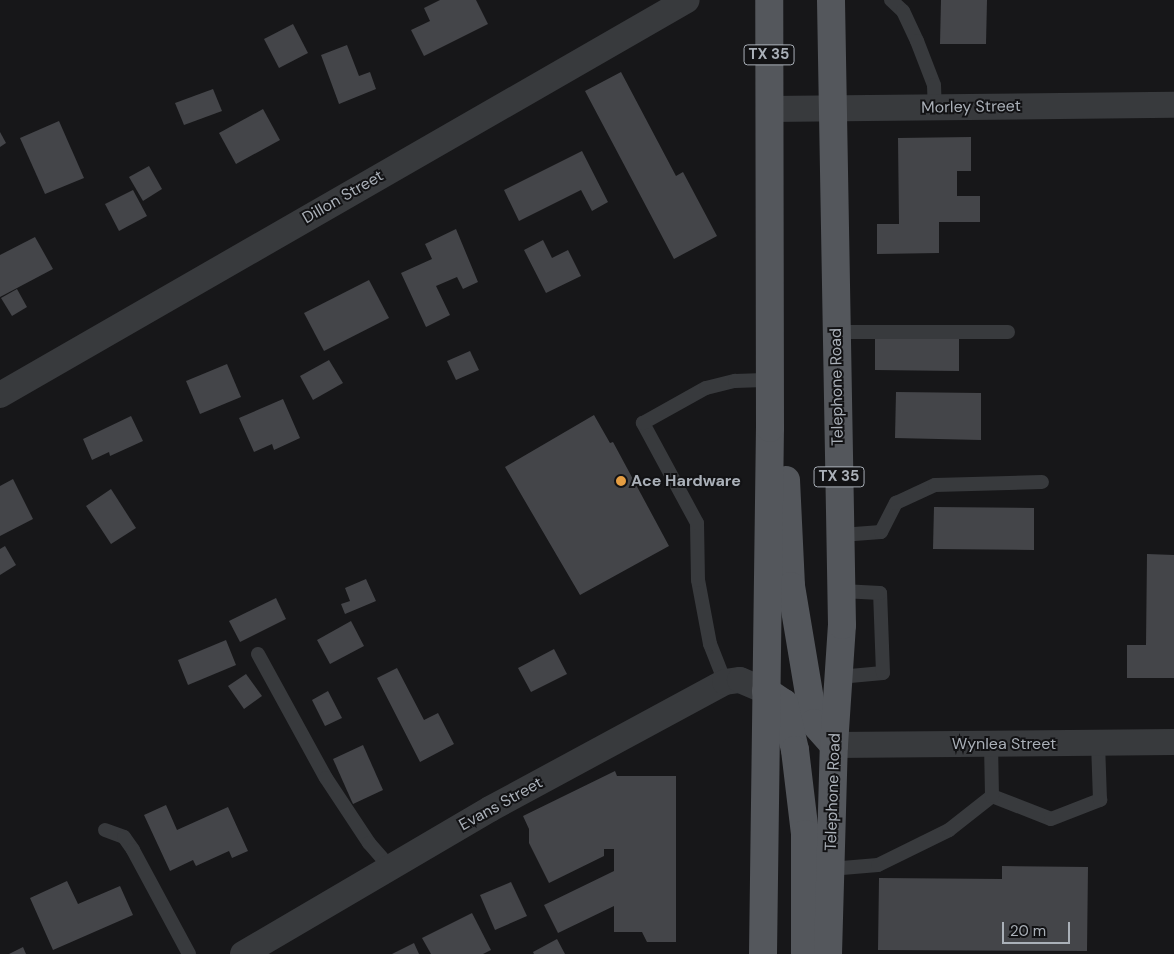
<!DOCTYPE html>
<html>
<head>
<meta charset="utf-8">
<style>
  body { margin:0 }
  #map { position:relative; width:1174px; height:954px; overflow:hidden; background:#171719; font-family:"DM Sans",sans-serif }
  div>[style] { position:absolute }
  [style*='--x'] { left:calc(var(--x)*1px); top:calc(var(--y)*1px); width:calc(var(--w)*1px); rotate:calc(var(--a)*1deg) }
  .building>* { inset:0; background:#444549 }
  .lane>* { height:14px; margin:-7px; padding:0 7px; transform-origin:7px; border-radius:7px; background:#383a3d }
  .street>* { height:26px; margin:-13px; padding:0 13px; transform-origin:13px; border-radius:13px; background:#383a3d }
  .primary>* { height:28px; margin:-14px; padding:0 14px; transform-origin:14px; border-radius:14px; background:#54575c }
  .dots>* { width:14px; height:14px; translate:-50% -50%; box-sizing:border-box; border:2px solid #121214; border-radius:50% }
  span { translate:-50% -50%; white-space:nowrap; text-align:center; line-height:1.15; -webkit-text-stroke:4px #121214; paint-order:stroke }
  .shield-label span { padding:1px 4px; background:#121214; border:1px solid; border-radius:4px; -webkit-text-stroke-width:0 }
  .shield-label { font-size:15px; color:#aab0b8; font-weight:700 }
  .street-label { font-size:16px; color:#aab0b8 }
  .poi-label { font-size:16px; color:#aab0b8; font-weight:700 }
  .left { translate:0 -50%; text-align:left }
  .scale { position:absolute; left:1002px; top:922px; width:68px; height:22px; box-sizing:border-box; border:2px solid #aab0b8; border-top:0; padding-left:6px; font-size:15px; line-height:18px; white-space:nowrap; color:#aab0b8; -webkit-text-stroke:4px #121214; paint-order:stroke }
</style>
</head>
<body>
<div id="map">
  <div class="building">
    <div style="clip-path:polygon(440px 0,476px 0,488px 24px,424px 56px,411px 30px,430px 21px,424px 8px)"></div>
    <div style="clip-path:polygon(941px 0,987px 0,986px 44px,940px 44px)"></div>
    <div style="clip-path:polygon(293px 24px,308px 53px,279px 68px,264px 39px)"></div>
    <div style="clip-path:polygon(347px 45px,359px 76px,370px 72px,376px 89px,339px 104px,321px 55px)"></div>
    <div style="clip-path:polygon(621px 72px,676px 176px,683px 172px,717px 236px,674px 259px,585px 91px)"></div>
    <div style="clip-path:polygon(213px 89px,222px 111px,184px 125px,175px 103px)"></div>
    <div style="clip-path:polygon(263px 109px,280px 140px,236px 164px,219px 133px)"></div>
    <div style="clip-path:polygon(59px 121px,84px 178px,45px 194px,20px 138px)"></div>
    <div style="clip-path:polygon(0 132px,6px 143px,0 147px)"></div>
    <div style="clip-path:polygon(971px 137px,971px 171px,957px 171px,957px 196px,980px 196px,980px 222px,939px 222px,939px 253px,877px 254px,877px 224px,899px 224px,898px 138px)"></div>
    <div style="clip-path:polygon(582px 151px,608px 202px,592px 211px,581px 190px,519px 221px,504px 190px)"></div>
    <div style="clip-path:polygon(149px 166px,162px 189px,143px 201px,129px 177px)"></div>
    <div style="clip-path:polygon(133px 190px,147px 216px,119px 231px,105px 204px)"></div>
    <div style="clip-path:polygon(456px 229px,478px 282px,463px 289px,457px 277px,436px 286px,450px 315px,426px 327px,401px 273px,432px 259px,425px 244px)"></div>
    <div style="clip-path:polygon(35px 237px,53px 269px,0 297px,0 255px)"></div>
    <div style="clip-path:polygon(543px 240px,552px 258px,568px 250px,581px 276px,546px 293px,524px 250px)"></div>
    <div style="clip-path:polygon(369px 280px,389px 318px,324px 351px,304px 313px)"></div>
    <div style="clip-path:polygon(17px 289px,27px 307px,12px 316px,1px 298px)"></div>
    <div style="clip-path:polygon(875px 338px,959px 338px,959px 371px,875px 370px)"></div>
    <div style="clip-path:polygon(470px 351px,479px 370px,456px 380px,447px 361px)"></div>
    <div style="clip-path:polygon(329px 360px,343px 383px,313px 400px,300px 376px)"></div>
    <div style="clip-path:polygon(227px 364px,241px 397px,200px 414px,186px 381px)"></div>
    <div style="clip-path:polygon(896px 392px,981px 393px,981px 440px,895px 438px)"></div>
    <div style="clip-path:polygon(283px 399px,300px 438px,274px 450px,272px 444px,254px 452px,239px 418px)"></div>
    <div style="clip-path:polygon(594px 415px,610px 443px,613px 442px,669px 546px,580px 595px,505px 467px)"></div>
    <div style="clip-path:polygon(131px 416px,143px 441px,110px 456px,109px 452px,92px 460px,83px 439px)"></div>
    <div style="clip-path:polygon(13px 479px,33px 519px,0 536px,0 486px)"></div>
    <div style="clip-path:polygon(111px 489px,136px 528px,111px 544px,86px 506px)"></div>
    <div style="clip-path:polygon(934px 507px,1034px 508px,1034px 550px,933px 549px)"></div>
    <div style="clip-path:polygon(5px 546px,16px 565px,0 575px,0 549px)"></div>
    <div style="clip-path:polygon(1147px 554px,1174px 555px,1174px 678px,1127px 678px,1127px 645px,1146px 645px)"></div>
    <div style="clip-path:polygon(366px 579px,376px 601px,345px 614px,341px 604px,350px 601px,345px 588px)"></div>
    <div style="clip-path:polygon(276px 598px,286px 619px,240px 642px,229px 621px)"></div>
    <div style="clip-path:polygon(351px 621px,364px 646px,330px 664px,317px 640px)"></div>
    <div style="clip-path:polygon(226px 640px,236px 665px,188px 685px,178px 660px)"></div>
    <div style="clip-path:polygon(554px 649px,567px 674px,531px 692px,518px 668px)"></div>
    <div style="clip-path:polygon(397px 668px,424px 720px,438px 713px,454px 744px,420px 762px,377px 678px)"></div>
    <div style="clip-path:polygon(246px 674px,262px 696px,244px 709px,228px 686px)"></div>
    <div style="clip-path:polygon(328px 691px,342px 718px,325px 726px,312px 700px)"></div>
    <div style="clip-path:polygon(363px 745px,383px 790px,353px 804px,333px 759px)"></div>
    <div style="clip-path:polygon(615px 771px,617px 776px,676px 776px,676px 942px,647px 942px,642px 932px,614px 932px,614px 906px,558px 933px,544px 905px,614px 871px,614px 849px,604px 849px,604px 856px,549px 883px,529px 843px,529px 829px,523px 816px)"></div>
    <div style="clip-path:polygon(166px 805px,177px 830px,228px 807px,248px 851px,232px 858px,229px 851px,196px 866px,193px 860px,170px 871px,144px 815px)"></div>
    <div style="clip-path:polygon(1002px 866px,1088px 867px,1087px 951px,878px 950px,879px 878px,1002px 879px)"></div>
    <div style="clip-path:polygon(67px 881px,78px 904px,120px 886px,133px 915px,53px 950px,30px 898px)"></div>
    <div style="clip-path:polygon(511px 882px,527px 916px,495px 930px,480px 895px)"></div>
    <div style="clip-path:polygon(472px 913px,491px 950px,483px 954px,431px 954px,422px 938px)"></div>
    <div style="clip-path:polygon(557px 939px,565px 954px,534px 954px,533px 952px)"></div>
    <div style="clip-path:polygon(414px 943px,419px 954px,392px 954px)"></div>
    <div style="clip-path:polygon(23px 947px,26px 954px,9px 954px)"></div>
  </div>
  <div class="lane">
    <div style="--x:891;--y:0;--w:16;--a:43"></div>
    <div style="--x:903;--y:11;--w:33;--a:65"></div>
    <div style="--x:917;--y:41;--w:47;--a:68.9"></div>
    <div style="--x:934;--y:85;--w:23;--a:88"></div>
    <div style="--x:836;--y:332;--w:172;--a:0"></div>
    <div style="--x:841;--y:535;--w:40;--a:-4.3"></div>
    <div style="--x:881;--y:532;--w:33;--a:-63"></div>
    <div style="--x:896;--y:503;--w:43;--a:-24.8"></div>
    <div style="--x:935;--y:485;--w:107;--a:-1.6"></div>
    <div style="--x:258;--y:654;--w:141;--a:61.3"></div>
    <div style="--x:326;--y:778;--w:78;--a:56.5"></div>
    <div style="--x:369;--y:843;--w:32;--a:49"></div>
    <div style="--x:839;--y:677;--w:44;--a:-5.2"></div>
    <div style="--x:883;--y:673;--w:80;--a:-92.1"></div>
    <div style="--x:880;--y:593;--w:38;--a:-177"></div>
    <div style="--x:725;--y:682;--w:41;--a:-111.5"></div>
    <div style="--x:710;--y:644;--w:65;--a:-100.6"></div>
    <div style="--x:698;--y:580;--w:57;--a:-91"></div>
    <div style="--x:697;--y:523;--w:114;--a:-118.4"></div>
    <div style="--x:643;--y:423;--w:72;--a:-29.1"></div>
    <div style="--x:706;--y:388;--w:30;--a:-14"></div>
    <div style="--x:735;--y:381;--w:35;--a:-2"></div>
    <div style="--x:992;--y:796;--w:63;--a:21.3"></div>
    <div style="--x:1051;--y:819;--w:53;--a:-21.2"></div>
    <div style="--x:1100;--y:800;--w:57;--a:-92"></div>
    <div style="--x:105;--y:830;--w:20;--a:20"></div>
    <div style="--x:124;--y:837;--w:16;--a:55"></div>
    <div style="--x:133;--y:850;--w:118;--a:61.7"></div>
    <div style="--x:830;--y:869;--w:48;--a:-4.8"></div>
    <div style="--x:878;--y:865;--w:79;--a:-26.2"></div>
    <div style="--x:949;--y:830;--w:55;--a:-38.3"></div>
    <div style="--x:992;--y:796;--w:53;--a:-91.1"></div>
  </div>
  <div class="street">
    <div style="--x:769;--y:109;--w:405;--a:-0.6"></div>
    <div style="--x:0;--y:395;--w:792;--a:-29.9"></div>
    <div style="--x:834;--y:745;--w:340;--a:-0.5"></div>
    <div style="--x:243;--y:954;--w:286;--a:-30.4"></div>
    <div style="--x:490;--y:809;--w:267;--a:-28.4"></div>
    <div style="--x:725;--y:682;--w:15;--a:-8"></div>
    <div style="--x:740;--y:680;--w:28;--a:23"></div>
  </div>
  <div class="primary">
    <div style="--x:786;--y:480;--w:106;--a:87.3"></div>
    <div style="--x:791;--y:586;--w:139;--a:80.5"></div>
    <div style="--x:814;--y:723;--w:30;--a:48"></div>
    <div style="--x:766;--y:691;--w:22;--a:34"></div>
    <div style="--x:784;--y:703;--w:48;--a:76.8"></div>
    <div style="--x:795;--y:750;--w:85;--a:83.2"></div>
    <div style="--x:805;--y:834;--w:120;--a:90"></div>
    <div style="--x:763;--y:954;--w:526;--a:-89.24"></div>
    <div style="--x:770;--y:428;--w:428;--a:-90.1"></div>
    <div style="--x:828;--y:954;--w:209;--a:-88.4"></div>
    <div style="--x:834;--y:745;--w:120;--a:-86.2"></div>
    <div style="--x:842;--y:625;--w:625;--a:-91.01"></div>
  </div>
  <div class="dots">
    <div style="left:621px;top:481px;background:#e59d42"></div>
  </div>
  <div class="shield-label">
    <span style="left:769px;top:55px">TX 35</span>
    <span style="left:839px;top:477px">TX 35</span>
  </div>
  <div class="street-label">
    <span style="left:971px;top:107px;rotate:-1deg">Morley Street</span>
    <span style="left:343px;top:197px;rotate:-30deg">Dillon Street</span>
    <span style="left:837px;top:387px;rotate:-91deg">Telephone Road</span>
    <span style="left:1004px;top:744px">Wynlea Street</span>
    <span style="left:833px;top:792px;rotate:-88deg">Telephone Road</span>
    <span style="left:501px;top:804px;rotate:-29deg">Evans Street</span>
  </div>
  <div class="poi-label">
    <span class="left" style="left:631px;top:481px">Ace Hardware</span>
  </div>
  <div class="scale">20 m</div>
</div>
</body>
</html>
